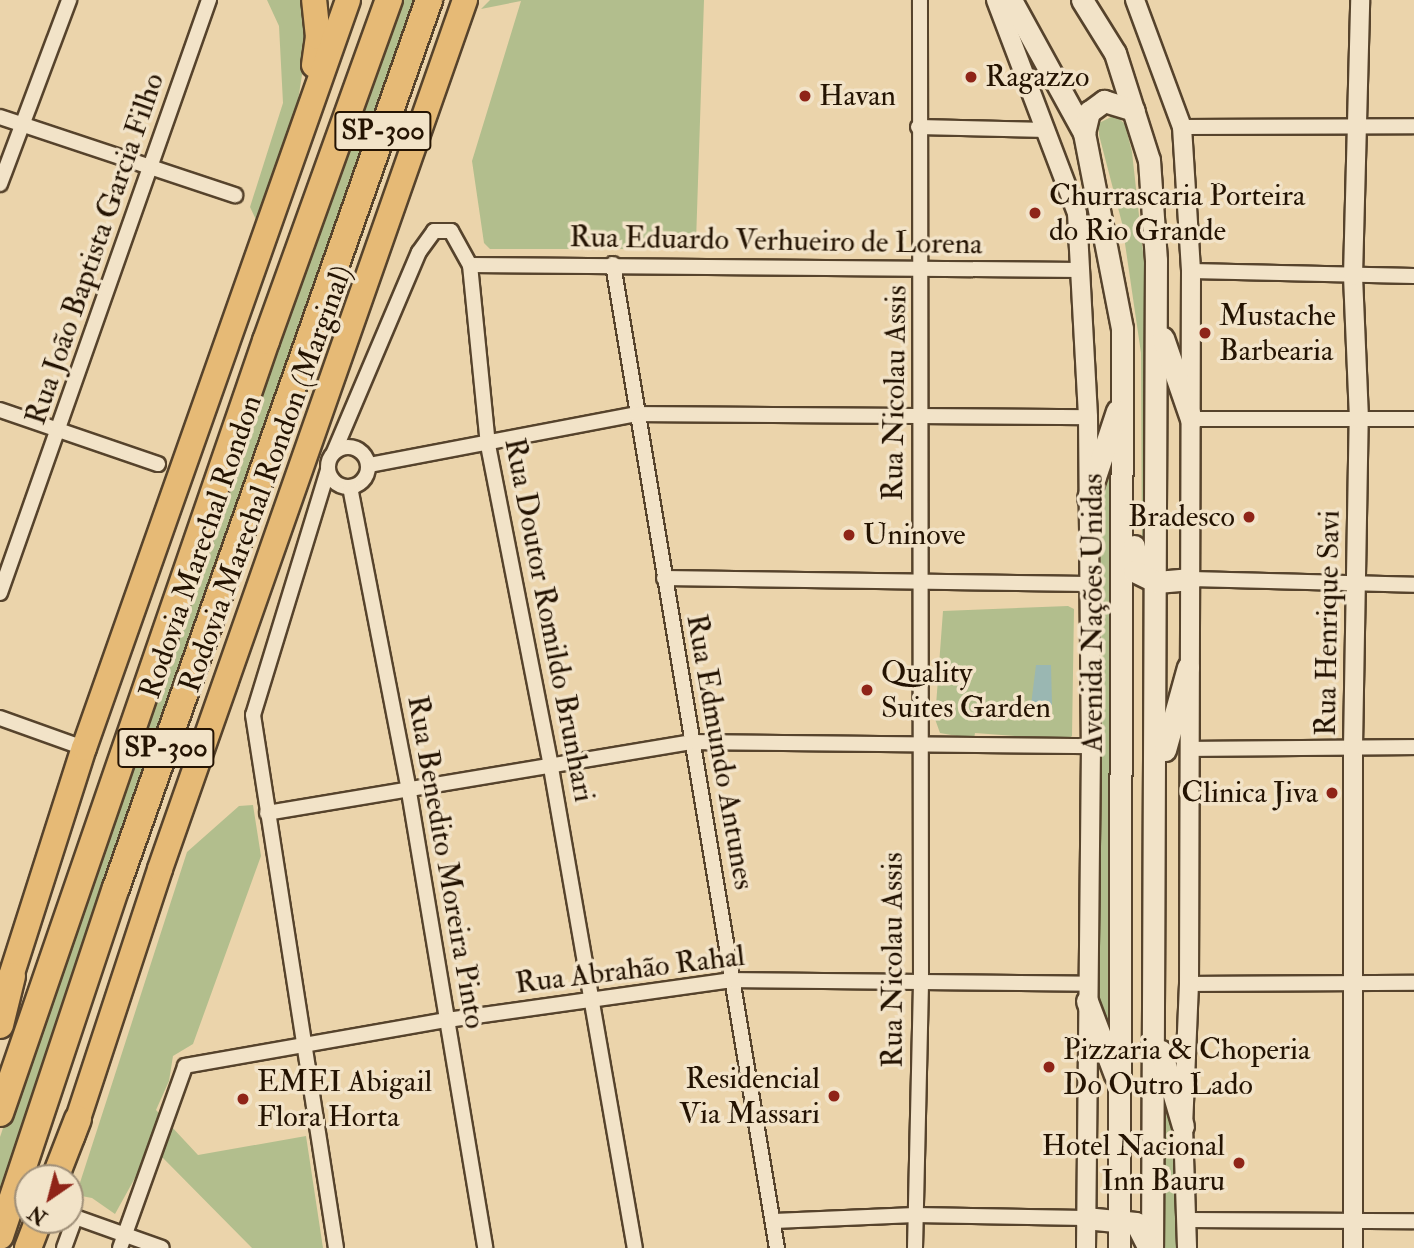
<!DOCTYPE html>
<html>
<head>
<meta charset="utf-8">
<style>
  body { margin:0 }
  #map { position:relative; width:1414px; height:1248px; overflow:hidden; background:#ebd4ab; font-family:"IM FELL Double Pica",serif }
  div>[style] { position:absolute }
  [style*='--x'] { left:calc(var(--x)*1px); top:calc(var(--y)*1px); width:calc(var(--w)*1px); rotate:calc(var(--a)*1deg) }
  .green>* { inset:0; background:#b2be8d }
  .water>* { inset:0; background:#9ab7b2 }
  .roads { filter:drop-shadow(2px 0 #56432c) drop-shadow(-2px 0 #56432c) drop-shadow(0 2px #56432c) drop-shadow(0 -2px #56432c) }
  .minor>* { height:14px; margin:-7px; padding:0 7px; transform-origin:7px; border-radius:7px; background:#f2e3c8 }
  .minor>.ring { margin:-7px; padding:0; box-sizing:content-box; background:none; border:14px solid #f2e3c8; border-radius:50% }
  .tertiary>* { height:18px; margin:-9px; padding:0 9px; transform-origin:9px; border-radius:9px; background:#f2e3c8 }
  .secondary>* { height:21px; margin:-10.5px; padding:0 10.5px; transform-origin:10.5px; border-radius:10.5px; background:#f2e3c8 }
  .trunk>* { height:24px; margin:-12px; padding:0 12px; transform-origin:12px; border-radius:12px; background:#e6ba76 }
  .motorway>* { height:26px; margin:-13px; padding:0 13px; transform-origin:13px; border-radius:13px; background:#e6ba76 }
  .dots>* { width:19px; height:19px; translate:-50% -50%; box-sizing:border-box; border:4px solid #f2e3c8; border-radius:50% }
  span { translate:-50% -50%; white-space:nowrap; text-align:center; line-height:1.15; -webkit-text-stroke:7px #f2e3c8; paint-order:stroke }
  .shield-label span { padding:2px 5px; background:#f2e3c8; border:2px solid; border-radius:5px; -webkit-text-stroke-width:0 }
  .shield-label { font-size:28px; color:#241302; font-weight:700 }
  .poi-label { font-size:30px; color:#241302 }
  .left { translate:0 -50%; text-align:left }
  .right { translate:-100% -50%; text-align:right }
  .street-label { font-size:30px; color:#241302 }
  .north { position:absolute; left:14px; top:1164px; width:70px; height:70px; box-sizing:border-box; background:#f2e3c8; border:2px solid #a09079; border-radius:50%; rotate:215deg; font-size:19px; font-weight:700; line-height:28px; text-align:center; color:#241302 }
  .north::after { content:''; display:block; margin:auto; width:24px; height:32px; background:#8f2418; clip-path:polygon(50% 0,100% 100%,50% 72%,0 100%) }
</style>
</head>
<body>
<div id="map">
  <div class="green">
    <div style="clip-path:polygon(267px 0,304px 0,307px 43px,297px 107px,258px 224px,250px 207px,283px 103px,279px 26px)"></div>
    <div style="clip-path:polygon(399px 0,420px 0,0 1202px,0 1137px,32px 1042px)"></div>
    <div style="clip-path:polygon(490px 0,704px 0,696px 242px,688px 249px,490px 249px,484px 243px,472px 161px,521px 1px,481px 9px)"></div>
    <div style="clip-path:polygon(1115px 115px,1125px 124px,1132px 152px,1146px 279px,1146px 559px,1142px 562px,1141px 353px,1122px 223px,1099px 135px,1099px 123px)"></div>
    <div style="clip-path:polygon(1110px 458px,1113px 460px,1110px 1036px,1096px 1000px,1097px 507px)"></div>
    <div style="clip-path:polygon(1068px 606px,1074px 609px,1072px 736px,1066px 740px,975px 733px,974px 739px,940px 733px,935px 719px,943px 611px)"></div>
    <div style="clip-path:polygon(253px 805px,261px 856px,193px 1044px,173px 1056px,169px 1081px,156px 1110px,198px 1155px,306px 1136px,323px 1248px,252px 1248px,163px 1158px,146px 1158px,115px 1214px,92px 1198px,76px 1195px,187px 852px,239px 806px)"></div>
    <div style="clip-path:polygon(1163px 1101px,1167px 1102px,1177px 1159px,1178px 1248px,1164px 1248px)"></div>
  </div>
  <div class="water">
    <div style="clip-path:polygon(1036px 665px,1051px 665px,1052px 705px,1031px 705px)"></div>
  </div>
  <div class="roads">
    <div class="minor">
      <div style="--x:0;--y:117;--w:248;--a:18.4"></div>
      <div style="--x:918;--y:127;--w:129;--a:1.3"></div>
      <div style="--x:1182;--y:127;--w:232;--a:-0.2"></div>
      <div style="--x:0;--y:184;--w:197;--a:-69.4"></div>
      <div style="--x:613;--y:264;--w:998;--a:80.54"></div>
      <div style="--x:470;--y:265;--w:611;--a:0.47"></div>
      <div style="--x:1191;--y:271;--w:223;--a:1.3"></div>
      <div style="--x:0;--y:410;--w:167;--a:18.9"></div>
      <div style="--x:1191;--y:419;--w:223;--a:0"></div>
      <div class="ring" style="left:328px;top:447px;width:26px;height:26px"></div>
      <div style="--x:334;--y:452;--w:217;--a:-67"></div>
      <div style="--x:419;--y:252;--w:26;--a:-54"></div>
      <div style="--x:434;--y:231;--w:17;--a:0"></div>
      <div style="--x:451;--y:231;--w:39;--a:61"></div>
      <div style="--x:470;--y:265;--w:181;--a:84.3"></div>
      <div style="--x:488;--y:445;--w:323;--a:78.9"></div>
      <div style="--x:550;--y:762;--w:493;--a:80.1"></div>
      <div style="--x:369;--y:465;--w:273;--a:-10.8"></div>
      <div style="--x:637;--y:414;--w:451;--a:0.4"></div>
      <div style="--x:328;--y:470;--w:256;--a:107"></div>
      <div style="--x:253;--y:715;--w:539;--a:81.15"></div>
      <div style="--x:350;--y:487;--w:305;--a:79"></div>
      <div style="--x:408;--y:786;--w:468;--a:80.5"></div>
      <div style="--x:664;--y:578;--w:424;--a:0.8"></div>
      <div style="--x:1191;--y:579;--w:223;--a:1.5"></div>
      <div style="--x:0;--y:593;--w:629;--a:-70.59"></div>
      <div style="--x:0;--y:718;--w:89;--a:19.7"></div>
      <div style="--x:1189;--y:749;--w:225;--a:-0.5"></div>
      <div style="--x:267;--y:813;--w:432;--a:-9.5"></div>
      <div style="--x:693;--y:742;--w:398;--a:0.6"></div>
      <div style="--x:1189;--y:984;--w:225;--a:-0.3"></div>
      <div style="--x:1187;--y:1220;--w:227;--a:0.3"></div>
      <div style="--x:774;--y:1221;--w:141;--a:-2.4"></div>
      <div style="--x:915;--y:1215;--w:170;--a:1"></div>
      <div style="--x:64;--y:1248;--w:33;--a:-70"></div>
      <div style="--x:75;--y:1217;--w:92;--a:19.6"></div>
      <div style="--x:120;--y:1248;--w:193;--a:-70.3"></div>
      <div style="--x:185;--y:1066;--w:266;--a:-10"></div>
      <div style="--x:447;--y:1020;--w:288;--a:-8"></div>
      <div style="--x:732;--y:980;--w:354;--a:0.6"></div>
      <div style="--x:915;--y:1248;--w:268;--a:-88.7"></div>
      <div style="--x:921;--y:980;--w:980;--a:-90.06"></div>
    </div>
    <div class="tertiary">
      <div style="--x:996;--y:0;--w:228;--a:69.2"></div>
      <div style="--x:1077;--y:213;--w:204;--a:86.9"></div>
      <div style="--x:1088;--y:417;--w:329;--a:89.5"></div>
      <div style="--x:1091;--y:746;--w:502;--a:90.57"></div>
      <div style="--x:1135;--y:0;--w:135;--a:69.7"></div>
      <div style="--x:1182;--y:127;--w:144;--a:86.4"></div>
      <div style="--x:1191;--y:271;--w:713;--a:90.16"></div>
      <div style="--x:1189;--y:984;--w:142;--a:92.4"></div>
      <div style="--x:1183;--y:1126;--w:122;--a:88.1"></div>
      <div style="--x:1353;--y:1248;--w:501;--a:-90"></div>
      <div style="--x:1353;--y:747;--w:328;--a:-89"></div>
      <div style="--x:1359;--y:419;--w:143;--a:-92.4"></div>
      <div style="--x:1353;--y:276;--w:276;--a:-88.5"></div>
    </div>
    <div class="secondary">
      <div style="--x:1011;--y:0;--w:152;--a:61.2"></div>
      <div style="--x:1084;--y:133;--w:200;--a:79"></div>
      <div style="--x:1122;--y:329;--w:919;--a:90.19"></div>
      <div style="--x:1082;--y:0;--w:62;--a:58.1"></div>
      <div style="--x:1115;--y:53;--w:112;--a:72.4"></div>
      <div style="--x:1149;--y:160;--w:100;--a:86"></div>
      <div style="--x:1156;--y:260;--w:988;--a:90.23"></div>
      <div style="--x:1084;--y:133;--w:22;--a:-77"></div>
      <div style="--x:1089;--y:112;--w:19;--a:-36"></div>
      <div style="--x:1104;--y:101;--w:31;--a:17"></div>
      <div style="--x:1163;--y:338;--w:86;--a:70.9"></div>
      <div style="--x:1088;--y:498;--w:92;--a:-71.6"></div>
      <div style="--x:1134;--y:546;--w:25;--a:90"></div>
      <div style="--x:1134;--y:571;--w:25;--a:26"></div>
      <div style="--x:1157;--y:582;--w:34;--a:-5"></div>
      <div style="--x:1165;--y:750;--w:86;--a:-74.5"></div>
      <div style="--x:1087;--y:1001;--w:79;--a:69.3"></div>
      <div style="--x:1161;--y:1051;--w:78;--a:73.7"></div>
      <div style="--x:1085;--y:1218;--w:51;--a:5.6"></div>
      <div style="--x:1136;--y:1223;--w:28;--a:63"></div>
    </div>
    <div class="trunk">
      <div style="--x:314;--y:65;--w:28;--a:-82"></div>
      <div style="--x:318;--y:37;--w:37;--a:-96"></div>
      <div style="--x:5;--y:995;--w:259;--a:-72.3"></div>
      <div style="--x:84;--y:748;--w:793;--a:-70.56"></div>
      <div style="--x:72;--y:1137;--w:282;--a:-71.8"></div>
      <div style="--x:160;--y:869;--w:921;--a:-70.66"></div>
    </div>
    <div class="motorway">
      <div style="--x:0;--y:1025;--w:50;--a:-76.2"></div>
      <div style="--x:0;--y:1113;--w:817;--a:-70.99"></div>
      <div style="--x:266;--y:341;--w:363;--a:-70.2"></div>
      <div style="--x:55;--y:1178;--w:63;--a:-68.7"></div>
      <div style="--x:0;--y:1236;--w:367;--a:-71.6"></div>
      <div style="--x:116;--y:888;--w:942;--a:-70.58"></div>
      <div style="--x:28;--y:1248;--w:30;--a:-69"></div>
    </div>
  </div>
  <div class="dots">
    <div style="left:971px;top:77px;background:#8f2418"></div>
    <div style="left:805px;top:96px;background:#8f2418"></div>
    <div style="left:1035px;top:213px;background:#8f2418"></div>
    <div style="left:1205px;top:333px;background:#8f2418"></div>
    <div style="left:1249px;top:517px;background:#8f2418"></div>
    <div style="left:849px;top:535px;background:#8f2418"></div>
    <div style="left:867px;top:690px;background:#8f2418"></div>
    <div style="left:1332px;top:793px;background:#8f2418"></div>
    <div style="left:1049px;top:1067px;background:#8f2418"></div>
    <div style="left:834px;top:1096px;background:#8f2418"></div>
    <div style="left:243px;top:1099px;background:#8f2418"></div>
    <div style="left:1239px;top:1163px;background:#8f2418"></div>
  </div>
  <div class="shield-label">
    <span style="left:383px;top:131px">SP-300</span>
    <span style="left:166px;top:748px">SP-300</span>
  </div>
  <div class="poi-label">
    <span class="left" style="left:985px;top:77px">Ragazzo</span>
    <span class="left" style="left:819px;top:96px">Havan</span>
    <span class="left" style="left:1049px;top:213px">Churrascaria Porteira<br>do Rio Grande</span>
    <span class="left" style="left:1219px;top:333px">Mustache<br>Barbearia</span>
    <span class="right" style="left:1235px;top:517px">Bradesco</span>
    <span class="left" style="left:863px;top:535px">Uninove</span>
    <span class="left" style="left:881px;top:690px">Quality<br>Suites Garden</span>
    <span class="right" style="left:1318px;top:793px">Clinica Jiva</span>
    <span class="left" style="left:1063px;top:1067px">Pizzaria &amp; Choperia<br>Do Outro Lado</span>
    <span class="right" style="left:820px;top:1096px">Residencial<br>Via Massari</span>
    <span class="left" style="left:257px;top:1099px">EMEI Abigail<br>Flora Horta</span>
    <span class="right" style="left:1225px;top:1163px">Hotel Nacional<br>Inn Bauru</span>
  </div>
  <div class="street-label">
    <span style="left:776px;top:241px;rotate:1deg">Rua Eduardo Verhueiro de Lorena</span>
    <span style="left:95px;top:249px;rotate:-71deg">Rua João Baptista Garcia Filho</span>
    <span style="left:895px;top:393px;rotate:-89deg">Rua Nicolau Assis</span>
    <span style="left:266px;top:479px;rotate:-70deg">Rodovia Marechal Rondon (Marginal)</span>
    <span style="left:201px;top:547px;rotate:-71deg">Rodovia Marechal Rondon</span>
    <span style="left:1093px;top:613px;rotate:-90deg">Avenida Nações Unidas</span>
    <span style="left:549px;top:620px;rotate:79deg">Rua Doutor Romildo Brunhari</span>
    <span style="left:1328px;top:623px;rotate:-89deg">Rua Henrique Savi</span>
    <span style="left:720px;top:752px;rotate:80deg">Rua Edmundo Antunes</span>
    <span style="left:446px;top:862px;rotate:80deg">Rua Benedito Moreira Pinto</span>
    <span style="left:893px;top:960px;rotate:-90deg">Rua Nicolau Assis</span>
    <span style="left:630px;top:970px;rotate:-7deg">Rua Abrahão Rahal</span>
  </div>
  <div class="north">N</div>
</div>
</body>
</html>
